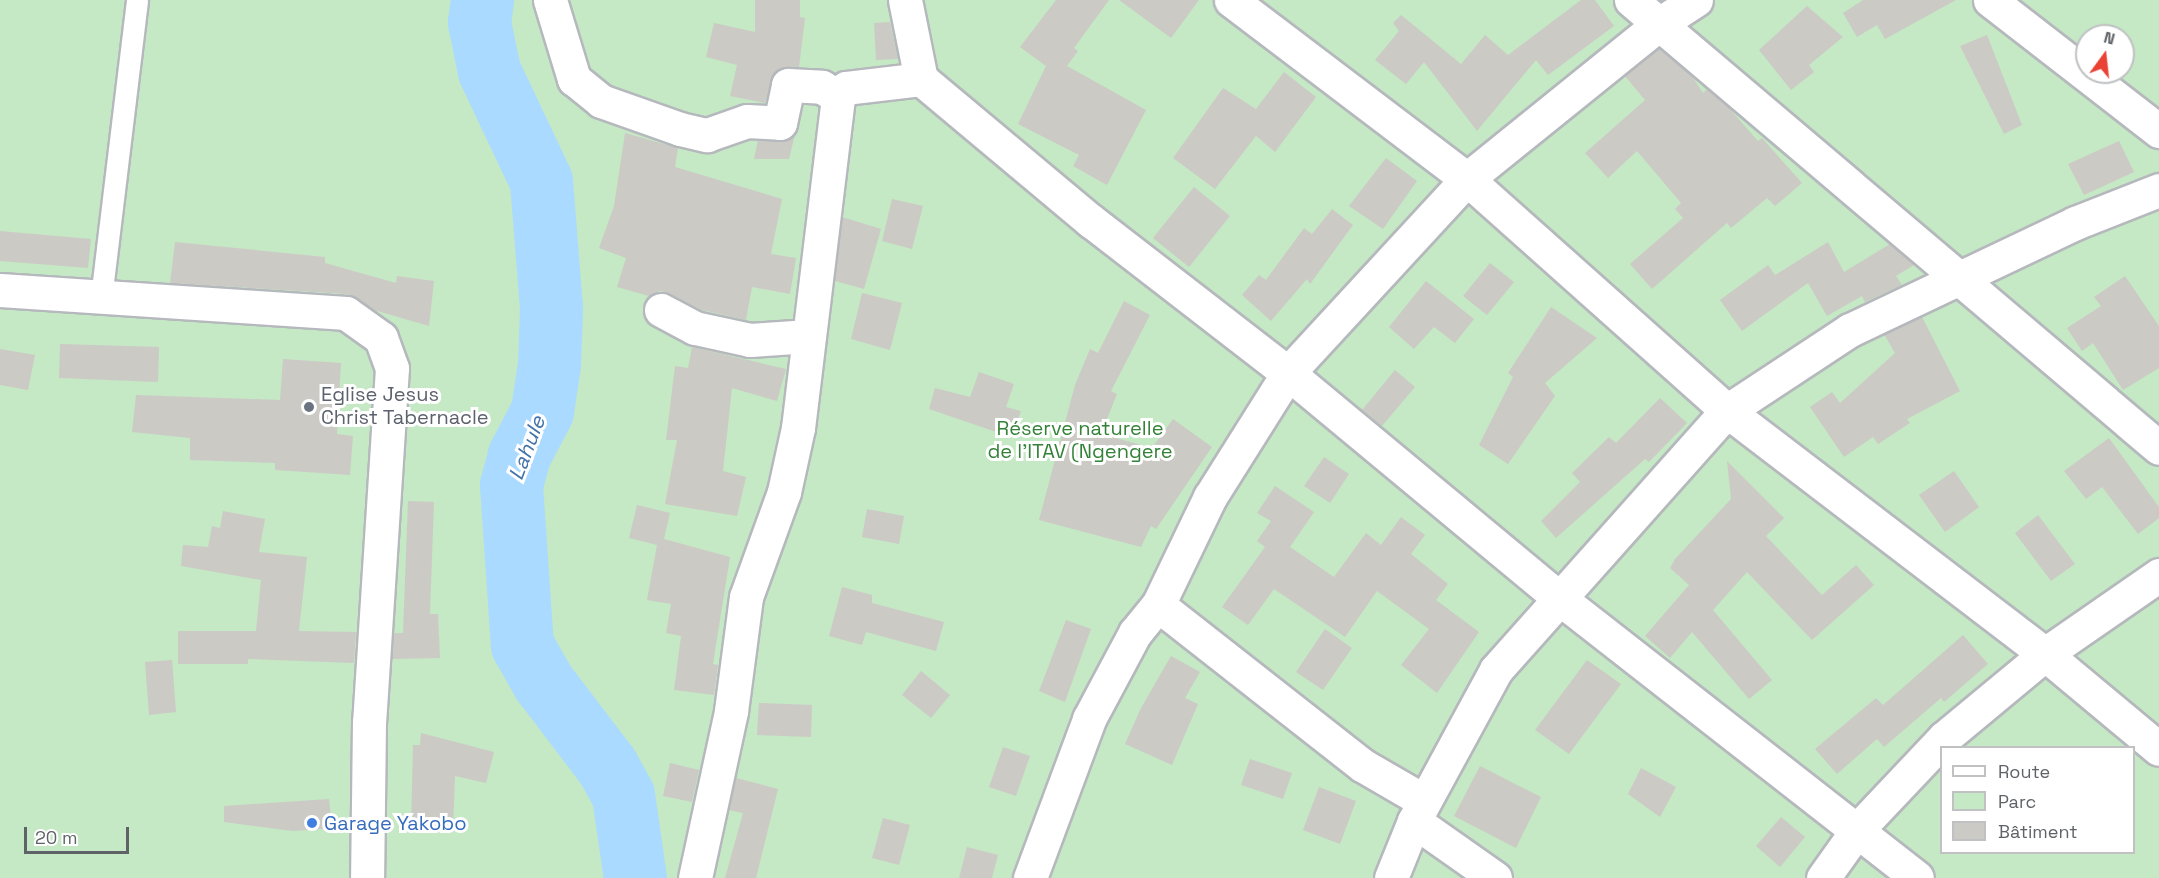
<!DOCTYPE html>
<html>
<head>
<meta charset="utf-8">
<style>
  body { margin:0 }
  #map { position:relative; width:2159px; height:878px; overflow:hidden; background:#f1efe8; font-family:"Space Grotesk",sans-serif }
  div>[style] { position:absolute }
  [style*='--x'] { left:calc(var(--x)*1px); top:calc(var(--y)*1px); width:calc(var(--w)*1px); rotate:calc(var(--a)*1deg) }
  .green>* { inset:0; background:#c5e8c5 }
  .river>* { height:63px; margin:-31.5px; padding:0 31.5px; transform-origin:31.5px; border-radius:31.5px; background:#aadaff }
  .building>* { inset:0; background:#cccac5 }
  .roads { filter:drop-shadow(2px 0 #b5b8bc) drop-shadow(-2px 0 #b5b8bc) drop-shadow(0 2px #b5b8bc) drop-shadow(0 -2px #b5b8bc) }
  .lane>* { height:21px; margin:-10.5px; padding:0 10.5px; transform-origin:10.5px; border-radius:10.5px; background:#fff }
  .street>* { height:33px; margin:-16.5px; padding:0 16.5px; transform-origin:16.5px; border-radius:16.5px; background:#fff }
  .dots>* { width:16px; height:16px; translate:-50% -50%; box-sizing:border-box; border:3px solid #fff; border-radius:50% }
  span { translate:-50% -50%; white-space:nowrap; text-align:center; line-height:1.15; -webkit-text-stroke:6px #fff; paint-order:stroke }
  .worship-label { font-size:20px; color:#5b616d }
  .left { translate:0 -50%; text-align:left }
  .park-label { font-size:20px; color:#348238 }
  .shop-label { font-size:20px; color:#366cbe }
  .water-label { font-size:21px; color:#4174aa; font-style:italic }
  .legend { position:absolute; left:1940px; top:746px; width:195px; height:108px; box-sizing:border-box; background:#fff; border:2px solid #bfc1c3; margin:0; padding:8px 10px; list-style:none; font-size:18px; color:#5f6368 }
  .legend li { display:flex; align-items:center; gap:12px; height:30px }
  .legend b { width:30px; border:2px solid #bfc1c3 }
  .north { position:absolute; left:2075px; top:24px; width:60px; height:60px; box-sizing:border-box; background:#fff; border:2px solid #bfc1c3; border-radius:50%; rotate:15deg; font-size:16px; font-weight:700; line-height:24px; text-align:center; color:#5f6368 }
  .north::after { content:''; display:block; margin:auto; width:21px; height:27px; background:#ea4335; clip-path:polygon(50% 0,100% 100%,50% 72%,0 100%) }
  .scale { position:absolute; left:24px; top:827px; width:105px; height:27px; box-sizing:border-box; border:3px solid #5f6368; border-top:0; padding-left:8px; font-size:18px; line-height:21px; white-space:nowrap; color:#5f6368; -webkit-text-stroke:4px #fff; paint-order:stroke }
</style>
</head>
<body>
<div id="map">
  <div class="green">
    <div style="clip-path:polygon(evenodd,0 0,2159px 0,2159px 878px,0 878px,0 0,2087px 36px,2123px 36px,2123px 72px,2087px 72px,2087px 36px,0 0,1942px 748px,2134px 748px,2134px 852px,1942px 852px,1942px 748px)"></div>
  </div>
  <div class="river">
    <div style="--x:482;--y:0;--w:22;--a:98"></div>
    <div style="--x:479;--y:22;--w:50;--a:78.5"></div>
    <div style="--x:489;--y:71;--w:122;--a:64.7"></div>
    <div style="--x:541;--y:181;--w:127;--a:85.5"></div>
    <div style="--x:551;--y:308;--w:56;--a:92"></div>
    <div style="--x:549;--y:364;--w:48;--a:98.5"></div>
    <div style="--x:542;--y:411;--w:50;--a:117.6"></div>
    <div style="--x:519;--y:455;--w:31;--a:105"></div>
    <div style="--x:511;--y:485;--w:160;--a:86.1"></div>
    <div style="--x:522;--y:645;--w:43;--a:60.4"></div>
    <div style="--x:543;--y:682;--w:106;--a:52.7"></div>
    <div style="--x:607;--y:766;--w:33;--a:61"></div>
    <div style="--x:623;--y:795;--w:84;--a:81.8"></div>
  </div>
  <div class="building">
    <div style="clip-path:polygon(755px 0,800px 0,800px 17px,805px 18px,799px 67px,781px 68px,774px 73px,765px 103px,730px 96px,737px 65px,706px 57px,714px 23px,755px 32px)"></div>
    <div style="clip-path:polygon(1056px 0,1109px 0,1074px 48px,1078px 51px,1067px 66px,1146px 110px,1107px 185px,1073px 166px,1079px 155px,1018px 124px,1046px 66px,1020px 47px)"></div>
    <div style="clip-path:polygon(1119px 0,1199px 0,1171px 38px)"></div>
    <div style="clip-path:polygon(1581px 0,1595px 0,1614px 26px,1548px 75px,1536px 60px,1477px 131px,1424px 62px,1406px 84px,1375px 60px,1399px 31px,1393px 23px,1401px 15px,1461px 64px,1485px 35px,1508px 55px)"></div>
    <div style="clip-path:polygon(1863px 0,1956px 0,1885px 39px,1877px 25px,1857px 37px,1843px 13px)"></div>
    <div style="clip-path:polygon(1807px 6px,1843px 37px,1809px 65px,1814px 72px,1791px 90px,1759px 50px)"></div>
    <div style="clip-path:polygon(890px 22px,898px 59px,876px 60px,874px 23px)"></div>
    <div style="clip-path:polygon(1987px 35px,2022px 125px,2004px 134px,1960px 46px)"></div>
    <div style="clip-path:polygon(1659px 49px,1691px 75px,1703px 93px,1707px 89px,1728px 107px,1758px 141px,1762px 138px,1802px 183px,1775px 206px,1767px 198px,1731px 228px,1727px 223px,1652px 289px,1630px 264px,1683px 218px,1675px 209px,1681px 203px,1637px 151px,1608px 178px,1585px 153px,1645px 100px,1625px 76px)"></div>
    <div style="clip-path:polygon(1284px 72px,1316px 97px,1275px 152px,1256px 136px,1215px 189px,1173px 158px,1223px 88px,1256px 109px)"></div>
    <div style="clip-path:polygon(625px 133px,678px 148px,675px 167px,782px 199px,771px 254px,796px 258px,790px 294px,752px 287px,746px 320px,702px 310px,669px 293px,660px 291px,649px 296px,617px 287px,626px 258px,599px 248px,614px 206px)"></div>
    <div style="clip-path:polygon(795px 134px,789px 159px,754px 159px,758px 140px,787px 140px)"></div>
    <div style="clip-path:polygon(2119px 141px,2134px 172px,2084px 195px,2068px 164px)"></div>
    <div style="clip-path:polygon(1386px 158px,1417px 181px,1383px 229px,1349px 206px)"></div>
    <div style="clip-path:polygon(1194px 187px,1230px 216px,1189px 267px,1153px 238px)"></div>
    <div style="clip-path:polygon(892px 199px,923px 206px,912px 249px,882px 241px)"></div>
    <div style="clip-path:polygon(1332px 209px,1353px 225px,1310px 284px,1307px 279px,1271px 321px,1242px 295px,1259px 275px,1266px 280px,1304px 228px,1312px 234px)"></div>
    <div style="clip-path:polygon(842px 217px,881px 229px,864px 289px,835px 281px)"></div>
    <div style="clip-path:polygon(0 231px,91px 239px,88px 268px,0 261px)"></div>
    <div style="clip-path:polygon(175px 242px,325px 257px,325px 263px,396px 283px,397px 276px,434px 281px,429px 326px,374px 310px,347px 294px,170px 283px)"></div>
    <div style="clip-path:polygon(1828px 242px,1844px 272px,1890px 244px,1914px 265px,1896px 276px,1902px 285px,1865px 302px,1862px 296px,1827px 316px,1808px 283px,1742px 331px,1720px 300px,1768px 265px,1775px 275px)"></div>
    <div style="clip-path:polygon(1490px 263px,1514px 282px,1487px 315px,1463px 296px)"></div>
    <div style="clip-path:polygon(2125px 276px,2159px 326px,2159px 368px,2123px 390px,2093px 343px,2082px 351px,2067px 328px,2101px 306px,2094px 297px)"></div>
    <div style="clip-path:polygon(1426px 281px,1474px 319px,1455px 343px,1434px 327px,1414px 349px,1389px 327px)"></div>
    <div style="clip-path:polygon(862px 293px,902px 303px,890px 350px,851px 339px)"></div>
    <div style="clip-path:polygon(1124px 301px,1150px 315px,1111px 391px,1117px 394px,1101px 434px,1152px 448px,1173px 419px,1212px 447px,1156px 529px,1151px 526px,1141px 547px,1039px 520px,1075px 385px,1090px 349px,1098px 353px)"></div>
    <div style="clip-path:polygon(1551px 307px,1597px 338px,1545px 383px,1555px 396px,1508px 464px,1479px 445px,1513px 377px,1508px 373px)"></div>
    <div style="clip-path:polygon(1922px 317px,1960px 391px,1907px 419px,1910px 423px,1878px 444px,1873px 437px,1844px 457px,1810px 407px,1832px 392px,1840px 403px,1895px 353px,1884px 334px)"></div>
    <div style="clip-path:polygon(60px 344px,159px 347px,158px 382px,59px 378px)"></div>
    <div style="clip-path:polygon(692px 347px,786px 369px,777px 401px,732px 388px,723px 471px,746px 477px,737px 516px,665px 504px,677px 440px,666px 440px,675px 366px,688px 368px)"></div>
    <div style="clip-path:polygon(0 349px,35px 355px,28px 390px,0 385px)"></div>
    <div style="clip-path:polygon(283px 359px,341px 363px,337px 434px,353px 436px,350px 475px,275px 470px,275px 463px,190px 460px,190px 438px,132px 432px,136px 395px,280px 400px)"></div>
    <div style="clip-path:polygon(1395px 370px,1415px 387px,1382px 426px,1362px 410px)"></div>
    <div style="clip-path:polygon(979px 372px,1014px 384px,1006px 407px,1021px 411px,1011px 437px,929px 409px,935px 388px,970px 397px)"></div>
    <div style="clip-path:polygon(1660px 398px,1687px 423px,1649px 462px,1645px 459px,1556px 538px,1541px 521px,1580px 482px,1572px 473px,1609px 437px,1616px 443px)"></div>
    <div style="clip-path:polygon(2109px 438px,2159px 507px,2159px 518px,2138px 534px,2102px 487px,2086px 499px,2064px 471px)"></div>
    <div style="clip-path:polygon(1324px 457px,1349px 474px,1330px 503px,1304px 486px)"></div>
    <div style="clip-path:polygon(1727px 461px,1784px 518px,1766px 536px,1822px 595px,1856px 565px,1874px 585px,1812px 640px,1747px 572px,1713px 610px,1772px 680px,1749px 699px,1692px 632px,1670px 658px,1645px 636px,1689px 585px,1670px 568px,1675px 559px,1731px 499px)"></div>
    <div style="clip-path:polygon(1954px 471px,1979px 507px,1945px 532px,1919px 495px)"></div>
    <div style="clip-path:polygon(1275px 486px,1314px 512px,1290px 547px,1334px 577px,1366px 533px,1381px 545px,1401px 517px,1425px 535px,1411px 554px,1448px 584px,1436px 600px,1479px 632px,1437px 693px,1401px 665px,1429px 629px,1377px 591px,1345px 637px,1274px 589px,1248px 625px,1222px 607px,1265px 547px,1257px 541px,1271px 521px,1257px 513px)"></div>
    <div style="clip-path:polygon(408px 501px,434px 502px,430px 614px,438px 614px,440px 658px,392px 659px,394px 633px,403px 633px)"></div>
    <div style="clip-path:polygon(637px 505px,670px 513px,664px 539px,730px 557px,713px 664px,718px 665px,714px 695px,674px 690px,681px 636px,666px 633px,671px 604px,647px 600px,657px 545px,629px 538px)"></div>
    <div style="clip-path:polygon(867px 509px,904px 516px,899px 544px,862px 537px)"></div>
    <div style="clip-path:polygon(223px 511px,265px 519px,259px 552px,307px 557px,299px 631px,356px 632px,354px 663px,248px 659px,248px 664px,178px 664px,178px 631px,256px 631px,261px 580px,181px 566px,183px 545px,208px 547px,212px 526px,220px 528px)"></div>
    <div style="clip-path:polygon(2038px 515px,2075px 564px,2051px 581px,2015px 533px)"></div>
    <div style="clip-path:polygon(842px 587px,872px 595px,872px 603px,944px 622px,936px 651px,866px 632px,862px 645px,829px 636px)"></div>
    <div style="clip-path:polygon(1066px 620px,1091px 629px,1065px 702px,1039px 691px)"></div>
    <div style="clip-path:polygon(1325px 629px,1352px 648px,1323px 690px,1296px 672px)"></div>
    <div style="clip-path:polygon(1963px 635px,1988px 664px,1944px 702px,1941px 698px,1884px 747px,1877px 739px,1837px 774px,1815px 749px,1876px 698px,1883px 705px)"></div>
    <div style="clip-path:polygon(1171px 656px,1200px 672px,1185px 698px,1198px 704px,1172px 765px,1125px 744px,1141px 708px)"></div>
    <div style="clip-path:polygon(172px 660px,176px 712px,149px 715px,145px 662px)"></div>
    <div style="clip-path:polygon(1587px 660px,1621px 684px,1569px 754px,1535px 730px)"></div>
    <div style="clip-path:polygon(921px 671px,950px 695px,931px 718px,902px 695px)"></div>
    <div style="clip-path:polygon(759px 703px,812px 705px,811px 737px,757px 735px)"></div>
    <div style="clip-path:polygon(421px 733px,494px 752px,486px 783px,455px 776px,453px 828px,411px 826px,413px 745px,420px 745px)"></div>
    <div style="clip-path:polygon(1003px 747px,1030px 756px,1016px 796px,989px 787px)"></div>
    <div style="clip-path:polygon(1250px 759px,1292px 773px,1283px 799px,1241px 785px)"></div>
    <div style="clip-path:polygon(670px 763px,699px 770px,692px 802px,663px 796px)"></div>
    <div style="clip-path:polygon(1480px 766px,1541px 797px,1516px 848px,1454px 816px)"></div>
    <div style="clip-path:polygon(1641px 768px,1676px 787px,1660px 817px,1628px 794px)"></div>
    <div style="clip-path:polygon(736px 778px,778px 789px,756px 878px,725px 878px,743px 813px,729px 810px)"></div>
    <div style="clip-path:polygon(1319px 787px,1356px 801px,1340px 844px,1303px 830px)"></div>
    <div style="clip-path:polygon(329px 799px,332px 828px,293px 831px,224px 822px,224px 806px)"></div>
    <div style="clip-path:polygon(1781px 817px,1805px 837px,1780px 867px,1756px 846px)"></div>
    <div style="clip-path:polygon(883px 818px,910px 825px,899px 865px,872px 858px)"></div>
    <div style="clip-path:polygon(967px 847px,998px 855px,992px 878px,959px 878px)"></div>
  </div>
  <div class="roads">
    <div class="lane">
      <div style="--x:101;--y:298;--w:300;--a:-83.1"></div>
    </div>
    <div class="street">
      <div style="--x:550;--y:0;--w:83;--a:73.1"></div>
      <div style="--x:574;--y:79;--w:35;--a:39"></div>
      <div style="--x:601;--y:101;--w:84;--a:19.5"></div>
      <div style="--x:680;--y:129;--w:28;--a:13"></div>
      <div style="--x:707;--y:135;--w:42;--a:-19.3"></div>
      <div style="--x:747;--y:121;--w:33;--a:3"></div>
      <div style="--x:780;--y:123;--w:39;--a:-78"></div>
      <div style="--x:788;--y:85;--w:34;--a:3"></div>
      <div style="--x:822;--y:87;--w:19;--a:32"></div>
      <div style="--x:905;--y:0;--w:81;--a:78.6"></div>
      <div style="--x:921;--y:79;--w:222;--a:39.9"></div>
      <div style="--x:1091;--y:221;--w:249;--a:37.7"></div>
      <div style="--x:1288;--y:373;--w:352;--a:39.7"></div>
      <div style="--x:1559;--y:598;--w:454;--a:38"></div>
      <div style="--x:1231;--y:0;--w:296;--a:37.2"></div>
      <div style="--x:1467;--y:179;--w:348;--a:41.7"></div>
      <div style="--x:1727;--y:411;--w:400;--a:37.4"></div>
      <div style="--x:2045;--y:654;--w:148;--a:39.8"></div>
      <div style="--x:1631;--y:0;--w:692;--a:40.31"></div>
      <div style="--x:1990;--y:0;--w:214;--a:37.8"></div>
      <div style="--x:0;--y:290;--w:347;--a:3.8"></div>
      <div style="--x:346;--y:313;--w:43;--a:35.5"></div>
      <div style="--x:381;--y:338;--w:32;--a:70"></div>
      <div style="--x:392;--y:368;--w:355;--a:93.7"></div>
      <div style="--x:369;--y:722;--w:156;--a:90.7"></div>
      <div style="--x:661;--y:310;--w:38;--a:28"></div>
      <div style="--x:695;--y:328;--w:56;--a:12.3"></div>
      <div style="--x:750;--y:340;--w:59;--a:-3.9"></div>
      <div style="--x:1158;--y:605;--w:259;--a:38.1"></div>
      <div style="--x:1362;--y:765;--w:72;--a:30.1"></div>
      <div style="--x:1414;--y:821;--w:99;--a:35.1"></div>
      <div style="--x:695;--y:878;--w:171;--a:-77.8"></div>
      <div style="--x:731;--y:711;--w:115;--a:-82.5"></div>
      <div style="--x:746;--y:597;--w:112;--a:-70.1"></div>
      <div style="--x:784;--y:492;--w:66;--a:-77.7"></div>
      <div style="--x:798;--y:428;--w:333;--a:-83.1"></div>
      <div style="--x:838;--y:97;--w:12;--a:-48"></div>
      <div style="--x:846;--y:88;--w:76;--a:-6.8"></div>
      <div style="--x:1030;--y:878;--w:170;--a:-69.6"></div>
      <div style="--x:1089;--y:719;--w:98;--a:-61.9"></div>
      <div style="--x:1135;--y:633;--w:36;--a:-51"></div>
      <div style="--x:1158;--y:605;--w:120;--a:-64.3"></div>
      <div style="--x:1210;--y:497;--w:146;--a:-57.8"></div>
      <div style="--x:1288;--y:373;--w:264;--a:-47.3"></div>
      <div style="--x:1467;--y:179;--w:247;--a:-38.9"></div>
      <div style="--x:1659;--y:24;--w:44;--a:-33"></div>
      <div style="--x:1391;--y:878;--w:61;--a:-68"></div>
      <div style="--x:1414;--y:821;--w:172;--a:-61.5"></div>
      <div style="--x:1496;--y:670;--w:347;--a:-48.3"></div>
      <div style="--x:1727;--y:411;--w:147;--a:-33.4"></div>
      <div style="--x:1850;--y:330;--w:249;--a:-25.4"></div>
      <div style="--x:2075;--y:223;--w:90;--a:-21.4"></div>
      <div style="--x:1823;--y:878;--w:60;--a:-54.5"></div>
      <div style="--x:1858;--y:829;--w:125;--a:-46.6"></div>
      <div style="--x:1944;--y:738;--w:131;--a:-39.7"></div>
      <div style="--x:2045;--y:654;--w:139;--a:-34.7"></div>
    </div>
  </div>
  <div class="dots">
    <div style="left:309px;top:407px;background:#6b7280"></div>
    <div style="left:312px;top:823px;background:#3f7fe0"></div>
  </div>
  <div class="worship-label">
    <span class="left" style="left:321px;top:406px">Eglise Jesus<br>Christ Tabernacle</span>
  </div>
  <div class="park-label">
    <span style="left:1080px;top:440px">Réserve naturelle<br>de l'ITAV (Ngengere</span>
  </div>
  <div class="shop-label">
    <span class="left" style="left:324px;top:823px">Garage Yakobo</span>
  </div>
  <div class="water-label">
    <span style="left:527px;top:448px;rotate:-69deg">Lahule</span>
  </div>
  <ul class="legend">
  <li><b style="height:8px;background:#fff"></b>Route</li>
  <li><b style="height:16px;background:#c5e8c5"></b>Parc</li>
  <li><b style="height:16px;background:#cccac5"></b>Bâtiment</li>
  </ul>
  <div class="north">N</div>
  <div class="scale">20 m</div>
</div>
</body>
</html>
